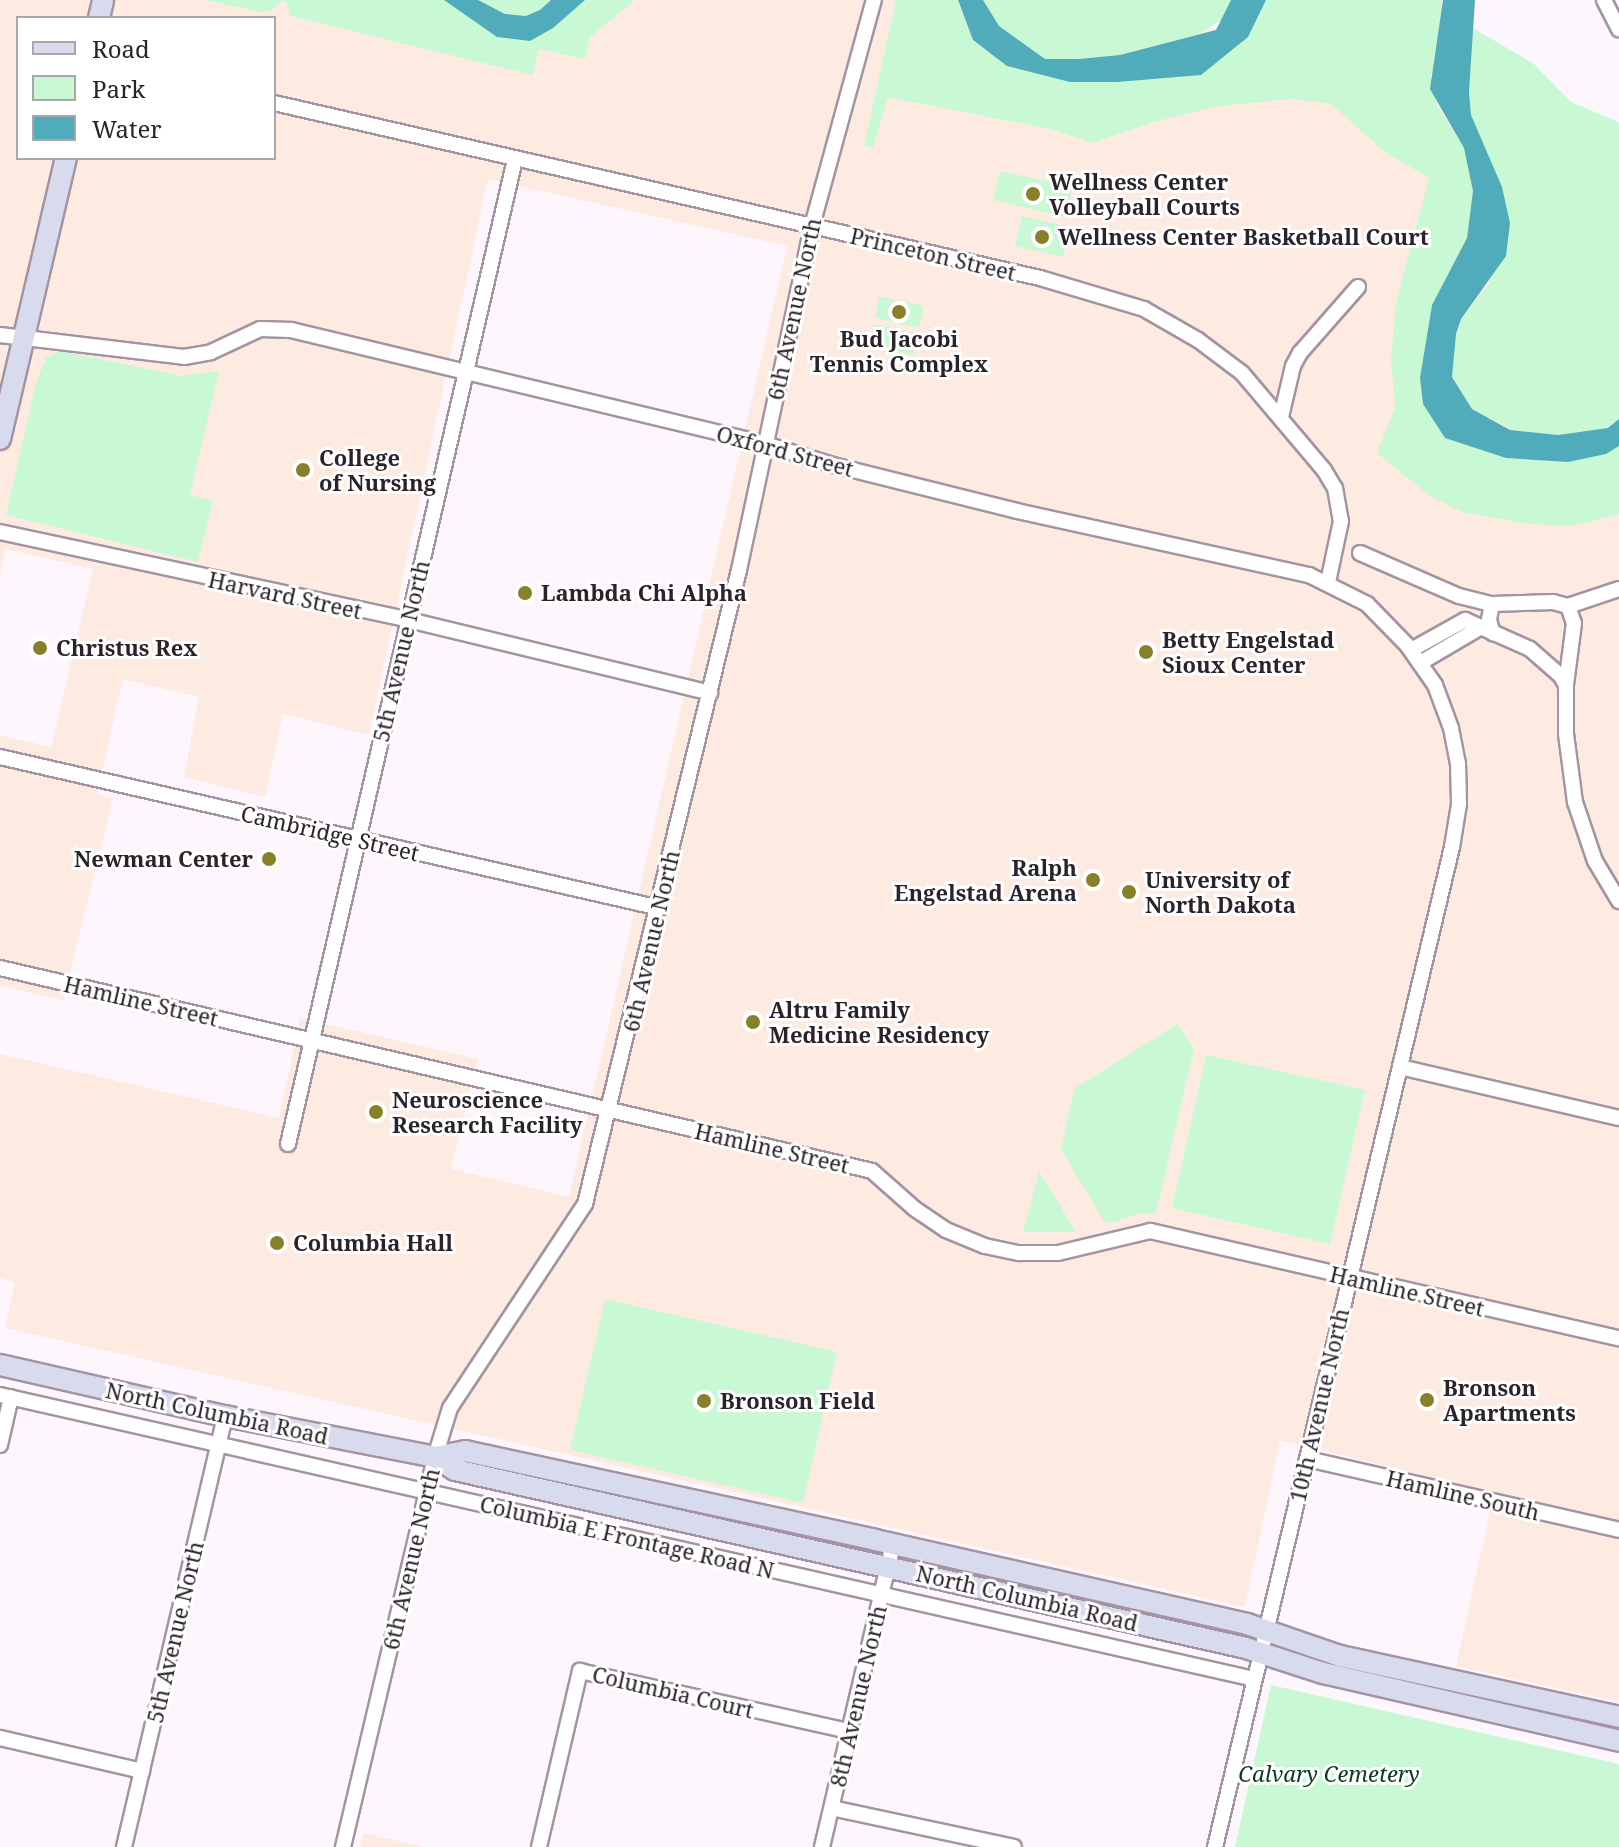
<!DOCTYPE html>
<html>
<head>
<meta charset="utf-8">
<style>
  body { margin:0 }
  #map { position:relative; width:1619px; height:1847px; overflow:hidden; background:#fdf6fd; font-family:"Noto Serif",serif }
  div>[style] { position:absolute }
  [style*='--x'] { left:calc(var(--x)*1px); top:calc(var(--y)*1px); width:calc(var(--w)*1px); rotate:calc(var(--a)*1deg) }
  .education>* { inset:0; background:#fdebe1 }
  .green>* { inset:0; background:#c9f8d5 }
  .water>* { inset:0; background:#50abba }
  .roads { filter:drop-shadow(2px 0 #a493a2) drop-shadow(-2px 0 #a493a2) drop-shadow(0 2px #a493a2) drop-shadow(0 -2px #a493a2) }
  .street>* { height:14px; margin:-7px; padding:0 7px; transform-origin:7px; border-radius:7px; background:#fff }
  .secondary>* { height:20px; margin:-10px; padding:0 10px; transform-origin:10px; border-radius:10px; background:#d8dbee }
  .dots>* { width:22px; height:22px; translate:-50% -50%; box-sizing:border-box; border:4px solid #fff; border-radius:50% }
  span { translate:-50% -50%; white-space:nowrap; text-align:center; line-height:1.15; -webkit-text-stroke:6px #fff; paint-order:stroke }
  .poi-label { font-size:22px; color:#2a242a; font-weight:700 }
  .left { translate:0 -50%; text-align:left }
  .right { translate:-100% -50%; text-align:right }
  .street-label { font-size:22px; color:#2a242a }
  .park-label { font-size:22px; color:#0b3b1e; font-style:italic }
  .legend { position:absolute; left:16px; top:16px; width:260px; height:144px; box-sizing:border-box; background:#fff; border:2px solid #aaa7aa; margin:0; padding:10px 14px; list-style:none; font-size:24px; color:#2a242a }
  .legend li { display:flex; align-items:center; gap:16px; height:40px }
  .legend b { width:40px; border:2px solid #aaa7aa }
</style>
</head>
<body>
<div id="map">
  <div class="education">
    <div style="clip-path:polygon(evenodd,0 0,1077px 0,1238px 34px,1260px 0,1453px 0,1453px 80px,1619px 122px,1619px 1702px,1456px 1666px,1494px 1493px,1280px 1440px,1245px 1607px,5px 1328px,15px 1282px,0 1278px,0 1054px,279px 1118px,300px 1018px,478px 1059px,451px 1169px,569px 1197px,787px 246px,488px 179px,369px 735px,283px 714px,265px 797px,184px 777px,199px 697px,123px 679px,97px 794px,113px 798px,63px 1000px,0 986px,0 735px,51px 747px,93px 569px,6px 549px,0 576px,0 0,18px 18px,274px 18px,274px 158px,18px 158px,18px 18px)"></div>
    <div style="clip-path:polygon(363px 1833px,424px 1847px,360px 1847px)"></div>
  </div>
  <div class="green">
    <div style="clip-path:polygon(205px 0,444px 0,497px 37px,584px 0,635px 0,590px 37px,585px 59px,539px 49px,533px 75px,290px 16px,286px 2px,282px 1px,271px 11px,261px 12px)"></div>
    <div style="clip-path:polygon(478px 0,551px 0,540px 10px,526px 16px,505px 14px)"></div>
    <div style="clip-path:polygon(896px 0,957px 0,973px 40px,988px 53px,1180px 75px,1201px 75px,1266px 0,1442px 0,1437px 55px,1431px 77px,1437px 105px,1464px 148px,1473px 191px,1467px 238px,1432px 305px,1420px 378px,1423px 404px,1506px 458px,1568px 462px,1619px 445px,1619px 514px,1572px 526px,1528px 524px,1462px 512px,1430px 496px,1377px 453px,1395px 407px,1391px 358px,1396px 302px,1429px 178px,1385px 152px,1331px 104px,1292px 99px,1219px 106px,1149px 123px,1093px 143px,1050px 129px,888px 97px,873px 148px,864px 145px)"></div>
    <div style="clip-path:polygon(983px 0,1231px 0,1223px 19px,1199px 34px,1120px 55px,1079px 59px,1045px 59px,1025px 47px,999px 26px)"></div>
    <div style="clip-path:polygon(1473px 28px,1534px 64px,1571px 102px,1619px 122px,1619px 419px,1608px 428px,1558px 435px,1517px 432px,1472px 409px,1452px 377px,1456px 334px,1461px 319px,1489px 284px,1510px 223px,1502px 187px,1471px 115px,1469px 92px)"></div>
    <div style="clip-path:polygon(1000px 171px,1073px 187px,1065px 217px,993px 200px)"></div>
    <div style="clip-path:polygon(1022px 216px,1070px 227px,1063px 257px,1015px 246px)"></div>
    <div style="clip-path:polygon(879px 296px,924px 306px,919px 328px,875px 318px)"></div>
    <div style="clip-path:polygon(874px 324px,918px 334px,913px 355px,869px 345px)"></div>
    <div style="clip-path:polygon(60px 351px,182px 376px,219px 371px,190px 495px,213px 501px,198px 562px,6px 515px,36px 382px,46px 358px)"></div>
    <div style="clip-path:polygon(1177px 1024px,1194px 1048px,1156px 1213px,1138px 1214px,1106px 1224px,1061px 1149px,1074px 1089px)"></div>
    <div style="clip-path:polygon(1206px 1055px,1365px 1090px,1330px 1244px,1172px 1208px)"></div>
    <div style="clip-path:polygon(1039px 1171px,1076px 1232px,1023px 1232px)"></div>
    <div style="clip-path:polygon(605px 1299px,837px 1352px,803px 1503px,570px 1450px)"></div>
    <div style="clip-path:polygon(1271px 1685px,1619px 1764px,1619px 1847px,1235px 1847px)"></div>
  </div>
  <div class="water">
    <div style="clip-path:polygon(444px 0,478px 0,505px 14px,526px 16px,540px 10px,551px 0,585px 0,553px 28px,530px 41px,497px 37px)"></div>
    <div style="clip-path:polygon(958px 0,983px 0,999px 26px,1045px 59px,1079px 59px,1120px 55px,1216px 30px,1231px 0,1266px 0,1248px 37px,1201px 75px,1117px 82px,1070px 82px,1007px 66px,973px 40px)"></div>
    <div style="clip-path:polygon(1443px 0,1475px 0,1469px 92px,1471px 115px,1502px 187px,1510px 223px,1506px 256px,1461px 319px,1456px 334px,1452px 377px,1472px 409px,1510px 430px,1558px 435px,1608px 428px,1619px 419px,1619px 446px,1606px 454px,1568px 462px,1506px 458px,1445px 438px,1423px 404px,1420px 378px,1432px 305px,1467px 238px,1473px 191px,1464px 148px,1430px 89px)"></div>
  </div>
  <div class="roads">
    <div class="street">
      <div style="--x:1604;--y:0;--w:33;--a:63"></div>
      <div style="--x:274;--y:103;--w:786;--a:12.87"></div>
      <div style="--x:1040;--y:278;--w:109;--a:16.6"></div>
      <div style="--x:1144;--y:309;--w:62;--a:29.9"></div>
      <div style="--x:1198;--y:340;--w:55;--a:36.9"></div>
      <div style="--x:1242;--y:373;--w:127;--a:49.8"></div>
      <div style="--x:1324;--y:470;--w:21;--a:59"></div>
      <div style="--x:1335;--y:488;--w:34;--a:80"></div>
      <div style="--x:1341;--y:521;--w:62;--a:102"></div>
      <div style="--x:0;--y:335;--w:185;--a:6.8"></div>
      <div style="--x:184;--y:357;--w:27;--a:-10"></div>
      <div style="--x:211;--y:352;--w:54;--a:-25.1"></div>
      <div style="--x:260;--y:329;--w:31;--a:2"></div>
      <div style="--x:291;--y:330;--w:488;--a:13.5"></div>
      <div style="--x:765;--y:444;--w:71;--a:17.2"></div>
      <div style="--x:833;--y:465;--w:190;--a:14"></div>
      <div style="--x:1017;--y:511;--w:299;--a:12.4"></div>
      <div style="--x:1309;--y:575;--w:65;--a:26.6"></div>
      <div style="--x:1367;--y:604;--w:57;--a:45.7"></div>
      <div style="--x:1407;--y:645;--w:49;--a:55"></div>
      <div style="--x:1435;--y:685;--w:46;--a:69.6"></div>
      <div style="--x:1451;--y:728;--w:36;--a:79"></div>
      <div style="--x:1458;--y:763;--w:41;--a:88.6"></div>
      <div style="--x:1459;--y:804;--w:44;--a:99.2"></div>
      <div style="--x:1452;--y:847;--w:1028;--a:103.33"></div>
      <div style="--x:1281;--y:417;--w:52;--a:-76.8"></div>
      <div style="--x:1293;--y:366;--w:15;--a:-62"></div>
      <div style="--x:1300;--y:353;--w:88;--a:-48.7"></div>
      <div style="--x:0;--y:532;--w:418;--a:12.1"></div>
      <div style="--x:409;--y:620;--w:310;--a:13.6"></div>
      <div style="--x:1360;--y:553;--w:108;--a:23.5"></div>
      <div style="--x:1459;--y:596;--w:34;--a:14"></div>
      <div style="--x:1492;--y:604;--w:16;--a:101"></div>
      <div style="--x:1489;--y:620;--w:14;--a:73"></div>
      <div style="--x:1492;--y:604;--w:61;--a:-1.9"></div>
      <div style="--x:1553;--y:602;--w:16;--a:15"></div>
      <div style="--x:1568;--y:606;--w:18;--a:71"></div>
      <div style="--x:1574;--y:623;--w:63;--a:97.4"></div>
      <div style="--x:1568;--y:606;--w:54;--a:-18.4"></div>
      <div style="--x:1411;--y:650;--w:62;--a:-29.1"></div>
      <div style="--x:1465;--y:620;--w:71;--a:24"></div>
      <div style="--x:1530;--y:649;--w:41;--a:41.1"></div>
      <div style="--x:1561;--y:676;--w:10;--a:61"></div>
      <div style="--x:1566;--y:685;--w:49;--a:90"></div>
      <div style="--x:1566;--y:734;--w:69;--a:82.5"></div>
      <div style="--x:1575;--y:802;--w:62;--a:71.3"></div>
      <div style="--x:1595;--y:861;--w:47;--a:59"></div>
      <div style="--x:1420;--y:663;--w:71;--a:-30.5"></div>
      <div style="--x:0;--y:757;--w:677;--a:12.89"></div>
      <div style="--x:0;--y:968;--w:895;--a:13.1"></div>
      <div style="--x:872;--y:1171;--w:57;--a:41.5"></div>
      <div style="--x:915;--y:1209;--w:37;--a:34"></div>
      <div style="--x:946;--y:1230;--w:42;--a:22.3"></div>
      <div style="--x:985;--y:1246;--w:35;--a:12"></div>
      <div style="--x:1019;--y:1253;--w:39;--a:0"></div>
      <div style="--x:1058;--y:1253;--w:95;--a:-13.4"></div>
      <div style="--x:1150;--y:1231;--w:481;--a:12.9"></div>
      <div style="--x:1400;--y:1067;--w:225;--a:13.1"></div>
      <div style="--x:288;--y:1144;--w:1011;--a:-77.02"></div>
      <div style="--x:0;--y:1395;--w:1286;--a:12.76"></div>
      <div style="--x:0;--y:1445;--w:49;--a:-77.1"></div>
      <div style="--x:1307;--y:1459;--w:320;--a:12.8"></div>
      <div style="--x:0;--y:1738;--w:146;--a:13.1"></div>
      <div style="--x:832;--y:1808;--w:186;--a:12.1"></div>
      <div style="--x:124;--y:1847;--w:443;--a:-76.8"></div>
      <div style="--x:343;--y:1847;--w:401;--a:-76.7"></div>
      <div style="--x:435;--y:1457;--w:51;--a:-73"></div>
      <div style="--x:450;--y:1408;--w:245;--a:-56.5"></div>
      <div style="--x:585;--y:1204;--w:652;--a:-76.35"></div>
      <div style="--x:739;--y:570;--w:352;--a:-78"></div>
      <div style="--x:812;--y:226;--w:234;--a:-74.7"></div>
      <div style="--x:539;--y:1847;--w:181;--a:-76.9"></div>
      <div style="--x:580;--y:1671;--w:276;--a:12.6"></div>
      <div style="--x:822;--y:1847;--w:311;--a:-76.8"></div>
    </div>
    <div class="secondary">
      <div style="--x:99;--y:18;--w:18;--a:-77"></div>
      <div style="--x:0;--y:439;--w:289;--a:-76.8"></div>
      <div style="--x:0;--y:1365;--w:231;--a:12.8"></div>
      <div style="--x:225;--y:1416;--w:214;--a:11"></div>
      <div style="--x:435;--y:1457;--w:24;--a:33"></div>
      <div style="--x:455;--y:1470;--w:811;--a:12.68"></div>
      <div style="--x:1246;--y:1648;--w:81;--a:18"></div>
      <div style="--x:1323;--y:1673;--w:304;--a:12.9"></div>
      <div style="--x:435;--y:1457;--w:31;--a:-11"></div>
      <div style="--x:465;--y:1451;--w:420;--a:12.2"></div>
      <div style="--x:875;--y:1540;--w:381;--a:12.7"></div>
      <div style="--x:1247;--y:1624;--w:98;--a:19"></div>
      <div style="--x:1340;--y:1656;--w:286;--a:12.3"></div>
    </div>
  </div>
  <div class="dots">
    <div style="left:1033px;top:194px;background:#868028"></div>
    <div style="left:1042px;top:237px;background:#868028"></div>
    <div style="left:899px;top:312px;background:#868028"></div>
    <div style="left:303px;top:470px;background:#868028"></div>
    <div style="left:525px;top:593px;background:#868028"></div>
    <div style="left:40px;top:648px;background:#868028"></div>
    <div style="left:1146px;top:652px;background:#868028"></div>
    <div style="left:269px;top:859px;background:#868028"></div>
    <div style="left:1093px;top:880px;background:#868028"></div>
    <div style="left:1129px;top:892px;background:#868028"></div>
    <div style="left:753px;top:1022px;background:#868028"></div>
    <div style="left:376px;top:1112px;background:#868028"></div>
    <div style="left:277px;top:1243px;background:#868028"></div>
    <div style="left:1427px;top:1400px;background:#868028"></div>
    <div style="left:704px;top:1401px;background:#868028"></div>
  </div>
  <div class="poi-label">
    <span class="left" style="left:1049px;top:194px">Wellness Center<br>Volleyball Courts</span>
    <span class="left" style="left:1058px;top:237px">Wellness Center Basketball Court</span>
    <span style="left:899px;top:351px">Bud Jacobi<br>Tennis Complex</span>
    <span class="left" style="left:319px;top:470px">College<br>of Nursing</span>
    <span class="left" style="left:541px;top:593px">Lambda Chi Alpha</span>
    <span class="left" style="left:1162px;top:652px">Betty Engelstad<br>Sioux Center</span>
    <span class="left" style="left:56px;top:648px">Christus Rex</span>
    <span class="right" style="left:253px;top:859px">Newman Center</span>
    <span class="right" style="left:1077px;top:880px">Ralph<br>Engelstad Arena</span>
    <span class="left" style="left:1145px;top:892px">University of<br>North Dakota</span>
    <span class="left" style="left:769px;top:1022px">Altru Family<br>Medicine Residency</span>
    <span class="left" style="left:392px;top:1112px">Neuroscience<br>Research Facility</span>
    <span class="left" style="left:293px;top:1243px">Columbia Hall</span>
    <span class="left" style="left:1443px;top:1400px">Bronson<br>Apartments</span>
    <span class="left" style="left:720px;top:1401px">Bronson Field</span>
  </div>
  <div class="street-label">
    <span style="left:933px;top:254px;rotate:13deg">Princeton Street</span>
    <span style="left:794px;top:309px;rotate:-78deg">6th Avenue North</span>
    <span style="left:785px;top:451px;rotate:15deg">Oxford Street</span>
    <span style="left:285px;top:595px;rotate:12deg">Harvard Street</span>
    <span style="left:401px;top:651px;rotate:-77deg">5th Avenue North</span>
    <span style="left:330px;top:833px;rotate:13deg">Cambridge Street</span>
    <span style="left:651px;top:941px;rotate:-77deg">6th Avenue North</span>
    <span style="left:141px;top:1001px;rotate:13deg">Hamline Street</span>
    <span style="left:772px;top:1148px;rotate:13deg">Hamline Street</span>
    <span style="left:1407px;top:1291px;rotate:13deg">Hamline Street</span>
    <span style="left:1319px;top:1405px;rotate:-77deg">10th Avenue North</span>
    <span style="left:217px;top:1413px;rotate:12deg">North Columbia Road</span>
    <span style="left:1463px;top:1495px;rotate:13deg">Hamline South</span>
    <span style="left:627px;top:1537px;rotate:13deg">Columbia E Frontage Road N</span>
    <span style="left:411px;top:1559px;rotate:-77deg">6th Avenue North</span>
    <span style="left:1027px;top:1598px;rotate:13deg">North Columbia Road</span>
    <span style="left:175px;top:1632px;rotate:-77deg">5th Avenue North</span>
    <span style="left:673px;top:1692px;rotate:13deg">Columbia Court</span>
    <span style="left:858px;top:1696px;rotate:-77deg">8th Avenue North</span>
  </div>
  <div class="park-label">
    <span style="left:1329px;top:1774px">Calvary Cemetery</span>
  </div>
  <ul class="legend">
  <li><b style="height:10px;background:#d8dbee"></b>Road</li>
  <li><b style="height:22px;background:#c9f8d5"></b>Park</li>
  <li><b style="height:22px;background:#50abba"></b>Water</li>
  </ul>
</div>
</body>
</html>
